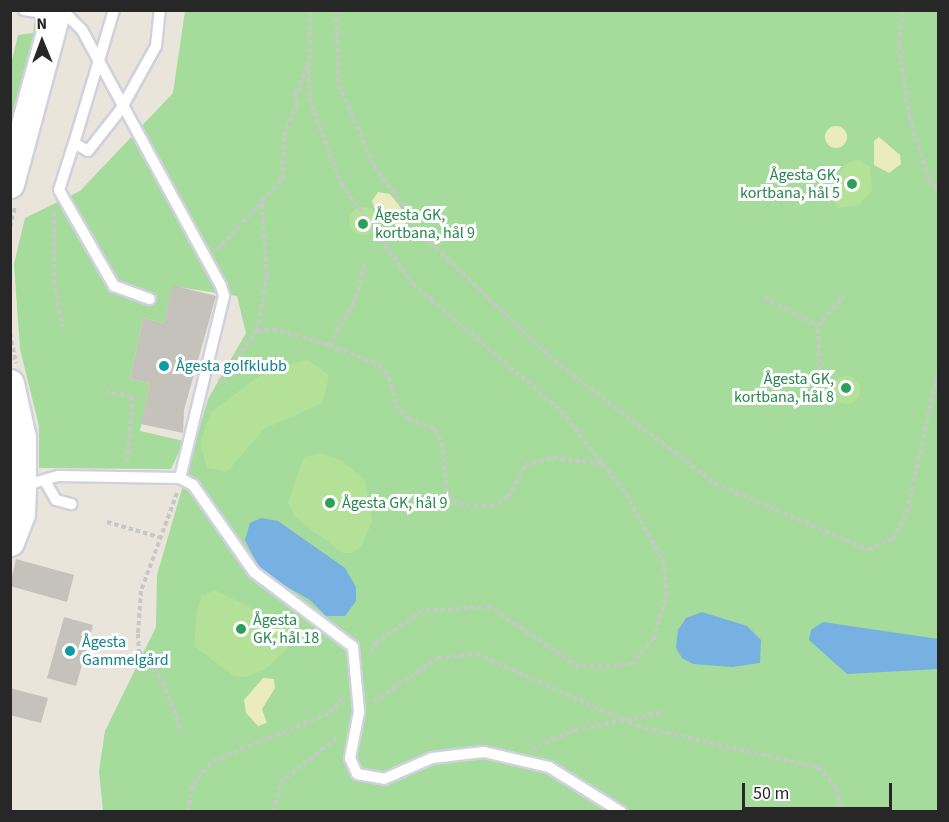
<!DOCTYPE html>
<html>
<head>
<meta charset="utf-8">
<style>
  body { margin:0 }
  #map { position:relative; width:949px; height:822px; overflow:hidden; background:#e9e5da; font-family:"Source Sans 3",sans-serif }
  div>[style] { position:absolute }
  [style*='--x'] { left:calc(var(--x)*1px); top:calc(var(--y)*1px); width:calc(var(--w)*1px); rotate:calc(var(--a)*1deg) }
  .green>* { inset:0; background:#a5db9b }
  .sand>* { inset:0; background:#eaecbf }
  .round { border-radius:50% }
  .pitch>* { inset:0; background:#b4e198 }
  .water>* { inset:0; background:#76b1e2 }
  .building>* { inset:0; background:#c4c2ba }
  .path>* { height:4px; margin-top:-2px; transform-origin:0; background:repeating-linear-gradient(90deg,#c7c7c7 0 4.5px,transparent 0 7.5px) }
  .roads { filter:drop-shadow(2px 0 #d0d0df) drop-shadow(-2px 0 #d0d0df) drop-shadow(0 2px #d0d0df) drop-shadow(0 -2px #d0d0df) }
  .lane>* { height:10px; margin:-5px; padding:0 5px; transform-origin:5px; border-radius:5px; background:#fff }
  .secondary>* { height:28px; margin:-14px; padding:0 14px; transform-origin:14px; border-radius:14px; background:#fff }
  .dots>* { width:16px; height:16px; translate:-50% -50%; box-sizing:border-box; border:3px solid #fff; border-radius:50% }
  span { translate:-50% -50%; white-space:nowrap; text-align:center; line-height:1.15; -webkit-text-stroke:6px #fff; paint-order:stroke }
  .leisure-label { font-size:16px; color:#27864d }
  .right { translate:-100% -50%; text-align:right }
  .left { translate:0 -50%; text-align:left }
  .culture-label { font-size:16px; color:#0d838f }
  .frame { position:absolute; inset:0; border:12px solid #272727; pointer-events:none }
  .north { position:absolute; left:12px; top:12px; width:60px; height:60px; -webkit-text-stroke:4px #fff; paint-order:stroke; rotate:359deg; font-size:16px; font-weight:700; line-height:24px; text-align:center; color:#272727 }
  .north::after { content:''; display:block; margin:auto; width:21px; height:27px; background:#272727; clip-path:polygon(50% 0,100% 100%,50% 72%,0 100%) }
  .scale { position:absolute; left:742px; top:783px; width:150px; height:27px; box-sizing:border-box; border:3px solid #272727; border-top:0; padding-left:8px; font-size:18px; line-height:21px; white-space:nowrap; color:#272727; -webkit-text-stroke:4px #fff; paint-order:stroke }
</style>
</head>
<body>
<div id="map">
  <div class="green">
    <div style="clip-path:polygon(36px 11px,57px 11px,11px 184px,11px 64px,18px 35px,33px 33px)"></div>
    <div style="clip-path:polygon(185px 11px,938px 11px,938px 811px,103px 811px,99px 771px,105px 731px,156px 627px,157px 575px,208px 399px,246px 333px,237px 296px,172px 286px,164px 323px,143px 318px,130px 379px,150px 383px,140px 431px,184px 441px,171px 469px,39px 468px,39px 426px,20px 349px,14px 264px,25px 218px,80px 191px,173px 93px)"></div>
  </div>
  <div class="sand">
    <div class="round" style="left:825px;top:126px;width:22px;height:22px"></div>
    <div style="clip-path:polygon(879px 137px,900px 155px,901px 164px,889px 173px,874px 165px,874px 141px)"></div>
    <div style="clip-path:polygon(378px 192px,390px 194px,398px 204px,408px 220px,403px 228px,378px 217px,372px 201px)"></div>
    <div style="clip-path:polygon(263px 678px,274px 679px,275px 688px,262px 709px,267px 723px,258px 726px,246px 713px,244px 700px)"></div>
  </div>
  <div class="pitch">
    <div style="clip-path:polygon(858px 159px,870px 167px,872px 191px,859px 205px,838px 208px,829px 191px,846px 164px)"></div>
    <div class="round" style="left:349px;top:207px;width:28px;height:28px"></div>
    <div style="clip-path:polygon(308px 360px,329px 375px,323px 403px,264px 429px,227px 472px,207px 468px,200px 443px,211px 412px,267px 370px)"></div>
    <div class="round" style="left:832px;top:376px;width:28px;height:28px"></div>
    <div style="clip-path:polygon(321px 453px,342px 461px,365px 480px,372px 521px,363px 544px,353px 553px,343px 553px,313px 531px,294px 516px,288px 502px,304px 457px)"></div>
    <div style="clip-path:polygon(215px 590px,286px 625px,292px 636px,287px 649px,268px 667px,248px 677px,234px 676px,194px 646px,197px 611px,202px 596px)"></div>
  </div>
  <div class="water">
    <div style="clip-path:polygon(261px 518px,278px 521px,345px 568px,356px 587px,356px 601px,345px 616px,326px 616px,310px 600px,261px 572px,245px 540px,250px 523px)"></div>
    <div style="clip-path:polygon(702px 612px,747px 626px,761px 640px,760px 663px,732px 667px,693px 664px,682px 658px,676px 648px,678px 630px,686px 618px)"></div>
    <div style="clip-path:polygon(823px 622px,938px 639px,938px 669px,847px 674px,809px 640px,811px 630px)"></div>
  </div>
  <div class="building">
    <div style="clip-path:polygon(172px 285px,216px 296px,184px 410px,183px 433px,141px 424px,150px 383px,130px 379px,143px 318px,164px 323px)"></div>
    <div style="clip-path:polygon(16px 559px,74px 575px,67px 602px,10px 586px)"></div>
    <div style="clip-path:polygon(64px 617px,93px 625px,76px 686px,47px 678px)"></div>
    <div style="clip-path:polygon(10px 688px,48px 698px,41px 723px,10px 715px)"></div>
  </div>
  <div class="path">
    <div style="--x:310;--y:10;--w:88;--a:90.7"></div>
    <div style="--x:309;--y:98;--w:92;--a:69.6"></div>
    <div style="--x:341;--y:184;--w:123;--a:54.2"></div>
    <div style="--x:413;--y:284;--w:195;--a:40.6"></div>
    <div style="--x:561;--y:411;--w:105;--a:51.9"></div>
    <div style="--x:626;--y:494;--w:77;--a:61.1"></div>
    <div style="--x:663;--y:561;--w:31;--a:83"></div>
    <div style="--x:667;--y:592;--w:48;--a:105.8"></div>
    <div style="--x:654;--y:638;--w:34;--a:130"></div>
    <div style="--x:632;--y:664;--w:53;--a:176.8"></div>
    <div style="--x:579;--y:667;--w:107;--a:-146"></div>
    <div style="--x:490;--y:607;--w:68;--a:176.6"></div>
    <div style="--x:422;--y:611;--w:55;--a:145.4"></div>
    <div style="--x:377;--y:642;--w:16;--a:117"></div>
    <div style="--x:336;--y:10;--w:75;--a:87.7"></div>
    <div style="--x:339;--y:85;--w:88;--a:66.6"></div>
    <div style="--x:374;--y:166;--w:94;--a:53.6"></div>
    <div style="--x:430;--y:242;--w:172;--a:43.8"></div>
    <div style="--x:554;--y:361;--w:202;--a:37.2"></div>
    <div style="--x:715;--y:483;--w:167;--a:23.6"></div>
    <div style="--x:868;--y:550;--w:27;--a:-24"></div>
    <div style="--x:893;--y:539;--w:30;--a:-63"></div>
    <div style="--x:907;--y:512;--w:144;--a:-77.6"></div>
    <div style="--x:902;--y:10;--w:36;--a:95"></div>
    <div style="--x:899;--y:46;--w:72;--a:82"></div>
    <div style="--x:909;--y:117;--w:65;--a:72.1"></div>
    <div style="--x:929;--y:179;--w:13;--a:48"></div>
    <div style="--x:298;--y:92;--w:32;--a:-72"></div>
    <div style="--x:54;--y:212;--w:68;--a:90"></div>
    <div style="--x:54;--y:280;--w:47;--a:80.1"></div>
    <div style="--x:10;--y:227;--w:21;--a:-76"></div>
    <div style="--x:217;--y:250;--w:97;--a:-47.1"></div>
    <div style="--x:283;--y:179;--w:43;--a:-88.7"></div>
    <div style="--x:284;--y:136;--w:35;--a:-68"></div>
    <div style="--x:297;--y:104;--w:12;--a:-99"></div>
    <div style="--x:764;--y:297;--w:61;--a:28.2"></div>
    <div style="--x:257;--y:331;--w:16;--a:-7"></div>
    <div style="--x:273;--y:329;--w:58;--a:15.9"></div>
    <div style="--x:329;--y:345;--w:54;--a:-60.1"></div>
    <div style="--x:356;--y:298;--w:38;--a:-76"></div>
    <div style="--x:10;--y:333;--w:31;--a:79"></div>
    <div style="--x:329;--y:345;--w:54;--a:21.8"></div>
    <div style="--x:379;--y:365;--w:16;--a:50"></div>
    <div style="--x:389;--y:377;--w:29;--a:76"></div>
    <div style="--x:396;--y:405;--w:18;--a:49"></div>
    <div style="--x:408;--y:419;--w:29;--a:20"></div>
    <div style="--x:435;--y:429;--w:16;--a:63"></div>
    <div style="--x:442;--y:443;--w:52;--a:84.5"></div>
    <div style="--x:447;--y:495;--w:15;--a:37"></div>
    <div style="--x:459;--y:504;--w:32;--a:5"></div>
    <div style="--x:491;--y:507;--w:20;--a:-30"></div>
    <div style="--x:508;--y:497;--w:36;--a:-62"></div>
    <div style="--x:525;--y:465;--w:29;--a:-14"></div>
    <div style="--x:553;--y:458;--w:50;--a:6.8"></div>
    <div style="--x:820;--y:378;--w:52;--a:-92.2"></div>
    <div style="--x:818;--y:326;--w:40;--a:-50"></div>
    <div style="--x:219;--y:382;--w:64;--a:-53.3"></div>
    <div style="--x:257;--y:331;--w:56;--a:-79.7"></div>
    <div style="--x:267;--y:276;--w:79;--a:-94.3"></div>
    <div style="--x:105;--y:391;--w:29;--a:12"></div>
    <div style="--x:133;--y:397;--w:66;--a:95.2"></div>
    <div style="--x:177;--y:493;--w:104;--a:110.2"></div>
    <div style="--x:141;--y:591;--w:43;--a:94"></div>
    <div style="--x:138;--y:634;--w:17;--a:87"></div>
    <div style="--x:139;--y:651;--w:39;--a:52"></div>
    <div style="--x:163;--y:682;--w:55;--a:69.9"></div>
    <div style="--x:107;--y:522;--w:54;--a:16.1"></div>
    <div style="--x:373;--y:702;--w:78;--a:-34.1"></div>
    <div style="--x:438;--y:658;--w:39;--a:-6"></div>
    <div style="--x:477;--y:654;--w:175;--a:24.2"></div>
    <div style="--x:637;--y:726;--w:186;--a:12.8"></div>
    <div style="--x:818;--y:767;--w:28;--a:48"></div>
    <div style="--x:837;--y:788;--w:24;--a:81"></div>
    <div style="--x:531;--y:749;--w:48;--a:-23.4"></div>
    <div style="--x:575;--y:730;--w:91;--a:-11.4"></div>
    <div style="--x:187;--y:812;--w:29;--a:-78"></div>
    <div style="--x:193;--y:784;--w:30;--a:-49"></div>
    <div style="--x:213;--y:761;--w:126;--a:-22.3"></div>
    <div style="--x:330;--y:713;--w:20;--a:-53"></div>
    <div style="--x:274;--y:812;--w:30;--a:-78"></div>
    <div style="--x:280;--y:783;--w:75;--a:-38.5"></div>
  </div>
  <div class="roads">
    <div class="lane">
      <div style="--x:24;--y:10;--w:46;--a:8.8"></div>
      <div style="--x:69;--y:17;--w:18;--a:45"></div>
      <div style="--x:82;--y:30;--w:291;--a:61.5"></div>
      <div style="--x:221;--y:286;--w:10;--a:73"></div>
      <div style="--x:224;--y:296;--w:187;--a:103.6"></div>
      <div style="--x:114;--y:10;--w:139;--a:106.7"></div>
      <div style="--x:74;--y:143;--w:16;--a:30"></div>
      <div style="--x:88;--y:151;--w:53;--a:-51.8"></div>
      <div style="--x:121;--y:109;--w:72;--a:-60.9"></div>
      <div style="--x:156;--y:46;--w:36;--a:-84"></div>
      <div style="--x:74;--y:143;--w:49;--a:107.7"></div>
      <div style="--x:59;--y:190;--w:111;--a:60.2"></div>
      <div style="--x:114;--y:286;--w:38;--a:20"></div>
      <div style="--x:45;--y:481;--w:22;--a:60"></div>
      <div style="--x:56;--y:500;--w:16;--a:15"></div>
      <div style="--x:23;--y:486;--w:37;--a:-16"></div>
      <div style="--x:59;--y:476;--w:121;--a:0.9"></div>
      <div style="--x:180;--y:478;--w:15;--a:28"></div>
      <div style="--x:193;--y:485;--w:106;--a:55"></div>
      <div style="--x:254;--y:572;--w:124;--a:37.1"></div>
      <div style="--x:353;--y:647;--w:65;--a:84.7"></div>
      <div style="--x:359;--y:712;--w:47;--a:101.1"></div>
      <div style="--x:350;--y:758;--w:17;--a:66"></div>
      <div style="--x:357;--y:774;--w:27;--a:10"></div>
      <div style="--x:384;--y:779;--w:52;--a:-23.6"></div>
      <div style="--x:432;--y:758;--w:52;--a:-6.6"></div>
      <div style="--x:484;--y:752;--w:67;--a:13"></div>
      <div style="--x:549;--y:767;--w:85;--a:32"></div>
    </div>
    <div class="secondary">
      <div style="--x:10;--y:184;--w:180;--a:-74.9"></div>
      <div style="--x:10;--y:384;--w:55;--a:77.5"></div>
      <div style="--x:22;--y:438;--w:48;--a:90"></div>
      <div style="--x:22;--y:486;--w:28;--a:92"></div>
      <div style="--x:21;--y:514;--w:30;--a:111"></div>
    </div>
  </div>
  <div class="dots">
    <div style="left:852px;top:184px;background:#2e9e5b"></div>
    <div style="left:363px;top:224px;background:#2e9e5b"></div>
    <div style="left:164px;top:366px;background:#0f9aa8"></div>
    <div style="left:846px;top:388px;background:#2e9e5b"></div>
    <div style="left:330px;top:503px;background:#2e9e5b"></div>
    <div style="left:241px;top:629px;background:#2e9e5b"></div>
    <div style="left:70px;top:651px;background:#0f9aa8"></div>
  </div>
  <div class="leisure-label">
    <span class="right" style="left:840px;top:184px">Ågesta GK,<br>kortbana, hål 5</span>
    <span class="left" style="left:375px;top:224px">Ågesta GK,<br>kortbana, hål 9</span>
    <span class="right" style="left:834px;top:388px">Ågesta GK,<br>kortbana, hål 8</span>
    <span class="left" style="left:342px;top:503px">Ågesta GK, hål 9</span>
    <span class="left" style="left:253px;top:629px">Ågesta<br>GK, hål 18</span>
  </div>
  <div class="culture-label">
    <span class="left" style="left:176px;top:366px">Ågesta golfklubb</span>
    <span class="left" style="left:82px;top:651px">Ågesta<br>Gammelgård</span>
  </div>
  <div class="frame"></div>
  <div class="north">N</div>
  <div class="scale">50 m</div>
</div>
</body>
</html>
